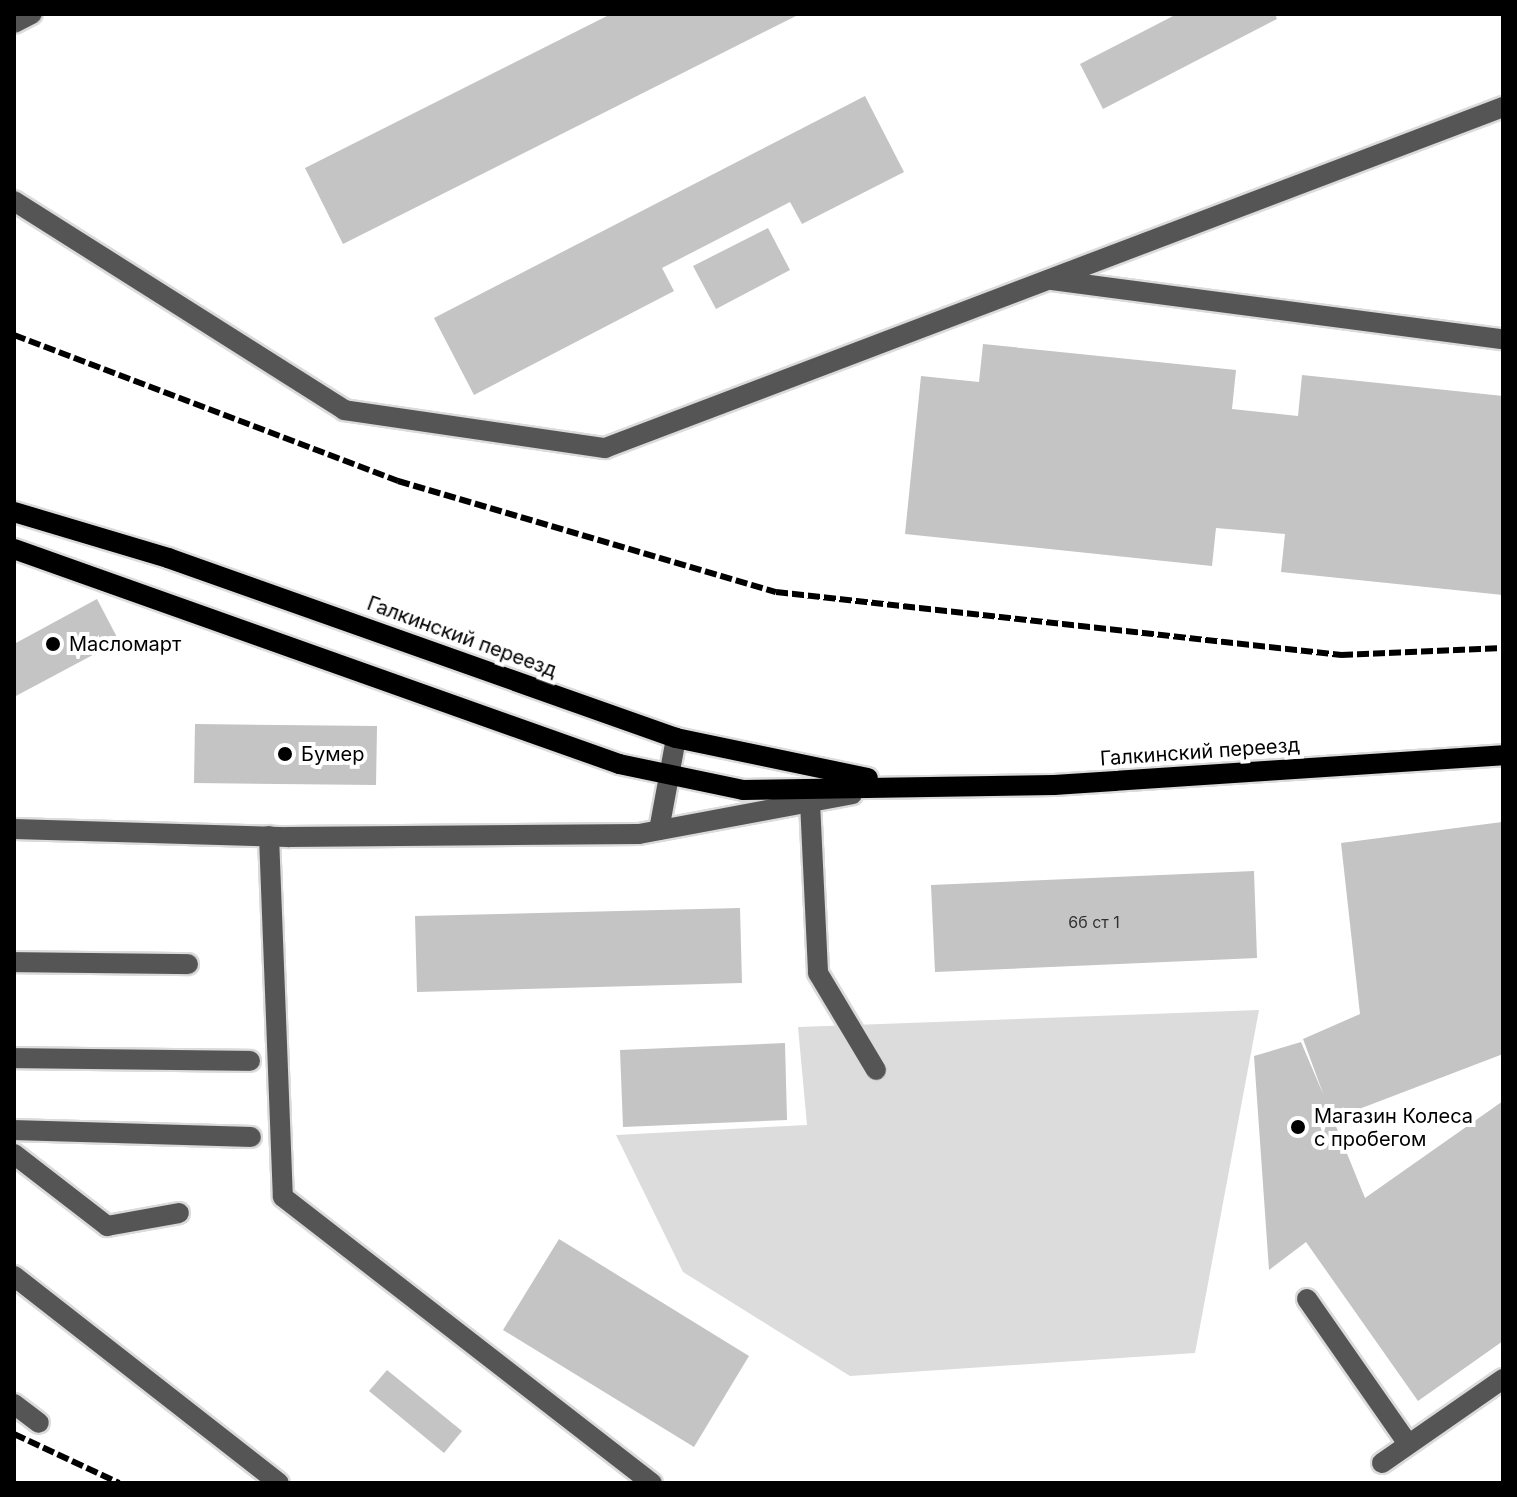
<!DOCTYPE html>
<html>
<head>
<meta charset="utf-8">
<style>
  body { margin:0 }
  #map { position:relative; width:1517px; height:1497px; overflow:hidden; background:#fff; font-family:Inter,sans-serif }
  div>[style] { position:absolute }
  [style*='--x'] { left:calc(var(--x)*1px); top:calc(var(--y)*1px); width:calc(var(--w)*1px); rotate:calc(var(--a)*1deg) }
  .green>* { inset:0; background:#dcdcdc }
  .building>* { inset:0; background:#c4c4c4 }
  .roads { filter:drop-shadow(2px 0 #dbdbdb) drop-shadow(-2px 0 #dbdbdb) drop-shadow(0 2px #dbdbdb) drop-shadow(0 -2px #dbdbdb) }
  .minor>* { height:20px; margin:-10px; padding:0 10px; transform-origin:10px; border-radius:10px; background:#555 }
  .major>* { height:20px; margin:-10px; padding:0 10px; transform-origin:10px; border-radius:10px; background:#000 }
  .rail>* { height:6px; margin-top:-3px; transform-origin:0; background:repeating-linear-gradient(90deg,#000 0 12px,transparent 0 16px) }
  .dots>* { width:22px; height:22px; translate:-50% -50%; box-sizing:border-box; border:4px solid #fff; border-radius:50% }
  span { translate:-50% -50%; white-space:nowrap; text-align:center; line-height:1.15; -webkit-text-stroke:8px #fff; paint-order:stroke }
  .number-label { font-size:16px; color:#313131 }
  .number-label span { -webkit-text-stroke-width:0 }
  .street-label { font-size:20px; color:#000 }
  .poi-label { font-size:20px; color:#000 }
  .left { translate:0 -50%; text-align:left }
  .frame { position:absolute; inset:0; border:16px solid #000; pointer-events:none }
</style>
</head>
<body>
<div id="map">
  <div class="green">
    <div style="clip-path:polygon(1259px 1010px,1195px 1353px,850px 1376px,683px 1272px,616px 1135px,807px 1125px,798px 1027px)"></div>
  </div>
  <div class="building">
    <div style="clip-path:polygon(611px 14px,800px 14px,343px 244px,305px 168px)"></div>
    <div style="clip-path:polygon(1177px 14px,1275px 14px,1277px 19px,1103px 109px,1080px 64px)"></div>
    <div style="clip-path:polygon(865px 96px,904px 172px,802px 224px,790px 202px,662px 268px,674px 291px,474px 395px,434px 318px)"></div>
    <div style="clip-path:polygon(768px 228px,790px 270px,716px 309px,693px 266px)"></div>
    <div style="clip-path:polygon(983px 344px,1236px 370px,1232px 409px,1298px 416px,1302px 375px,1503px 396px,1503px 595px,1281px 572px,1285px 534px,1216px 528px,1212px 566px,905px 534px,921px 376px,979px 382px)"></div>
    <div style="clip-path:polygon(97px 599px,119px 641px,14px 697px,14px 644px)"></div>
    <div style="clip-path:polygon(195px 724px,377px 726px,376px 785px,194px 783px)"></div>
    <div style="clip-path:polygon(1502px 822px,1503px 1054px,1333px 1119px,1365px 1198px,1503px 1101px,1503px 1341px,1418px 1401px,1306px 1242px,1269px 1270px,1254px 1056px,1301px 1042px,1324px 1096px,1303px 1039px,1360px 1014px,1341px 843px)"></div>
    <div style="clip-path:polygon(1254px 871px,1257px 958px,935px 972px,931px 885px)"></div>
    <div style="clip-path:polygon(740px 908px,742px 983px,417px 992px,415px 916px)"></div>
    <div style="clip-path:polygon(785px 1043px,787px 1120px,623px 1127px,620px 1050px)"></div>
    <div style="clip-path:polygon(559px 1239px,749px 1356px,694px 1447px,503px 1330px)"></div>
    <div style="clip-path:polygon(387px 1370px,462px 1431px,444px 1453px,369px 1391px)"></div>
  </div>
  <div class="roads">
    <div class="minor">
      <div style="--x:14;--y:23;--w:20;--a:-27"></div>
      <div style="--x:14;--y:201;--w:391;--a:32.3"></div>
      <div style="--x:344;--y:410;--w:264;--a:8.3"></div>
      <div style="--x:605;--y:448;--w:961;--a:-20.79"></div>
      <div style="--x:1052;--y:280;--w:455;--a:7.5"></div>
      <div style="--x:810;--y:802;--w:171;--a:87.3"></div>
      <div style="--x:818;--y:973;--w:113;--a:59.1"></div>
      <div style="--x:14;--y:829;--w:274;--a:1.7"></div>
      <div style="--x:288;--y:837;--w:351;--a:-0.5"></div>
      <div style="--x:639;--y:834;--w:217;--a:-10.6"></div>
      <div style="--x:659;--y:830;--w:94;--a:-79.5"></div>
      <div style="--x:269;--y:836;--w:361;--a:87.8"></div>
      <div style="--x:283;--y:1197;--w:467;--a:37.8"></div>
      <div style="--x:14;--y:962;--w:174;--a:0.7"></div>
      <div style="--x:14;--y:1058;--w:236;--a:0.7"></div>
      <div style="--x:14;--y:1130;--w:237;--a:1.7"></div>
      <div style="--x:14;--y:1154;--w:118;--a:37.7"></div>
      <div style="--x:107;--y:1226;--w:73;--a:-10.2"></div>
      <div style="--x:14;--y:1276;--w:336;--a:38"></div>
      <div style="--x:1307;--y:1299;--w:177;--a:55.1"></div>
      <div style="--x:14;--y:1404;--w:31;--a:37"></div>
      <div style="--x:1382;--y:1463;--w:147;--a:-34.8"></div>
    </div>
    <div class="major">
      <div style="--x:14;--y:512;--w:161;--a:16.6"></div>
      <div style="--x:168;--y:558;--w:539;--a:19.51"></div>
      <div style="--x:676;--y:738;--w:196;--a:11.8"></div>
      <div style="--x:14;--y:549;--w:642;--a:19.56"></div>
      <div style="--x:619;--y:764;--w:127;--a:11.8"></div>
      <div style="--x:743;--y:790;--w:311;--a:-0.9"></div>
      <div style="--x:1054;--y:785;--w:450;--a:-3.8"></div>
    </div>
  </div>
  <div class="rail">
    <div style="--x:14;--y:335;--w:411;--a:20.8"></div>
    <div style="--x:398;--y:481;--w:394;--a:16.4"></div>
    <div style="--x:776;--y:592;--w:569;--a:6.36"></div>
    <div style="--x:1341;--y:655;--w:162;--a:-2.5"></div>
    <div style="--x:14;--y:1434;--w:116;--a:25"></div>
  </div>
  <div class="dots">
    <div style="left:53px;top:644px;background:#000"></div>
    <div style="left:285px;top:754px;background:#000"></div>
    <div style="left:1298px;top:1127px;background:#000"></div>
  </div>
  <div class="number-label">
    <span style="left:1094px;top:922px">6б ст 1</span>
  </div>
  <div class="street-label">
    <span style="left:462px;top:637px;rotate:20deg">Галкинский переезд</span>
    <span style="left:1200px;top:752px;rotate:-4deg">Галкинский переезд</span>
  </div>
  <div class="poi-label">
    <span class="left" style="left:69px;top:644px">Масломарт</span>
    <span class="left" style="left:301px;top:754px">Бумер</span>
    <span class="left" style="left:1314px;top:1128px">Магазин Колеса<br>с пробегом</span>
  </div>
  <div class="frame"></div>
</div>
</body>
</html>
